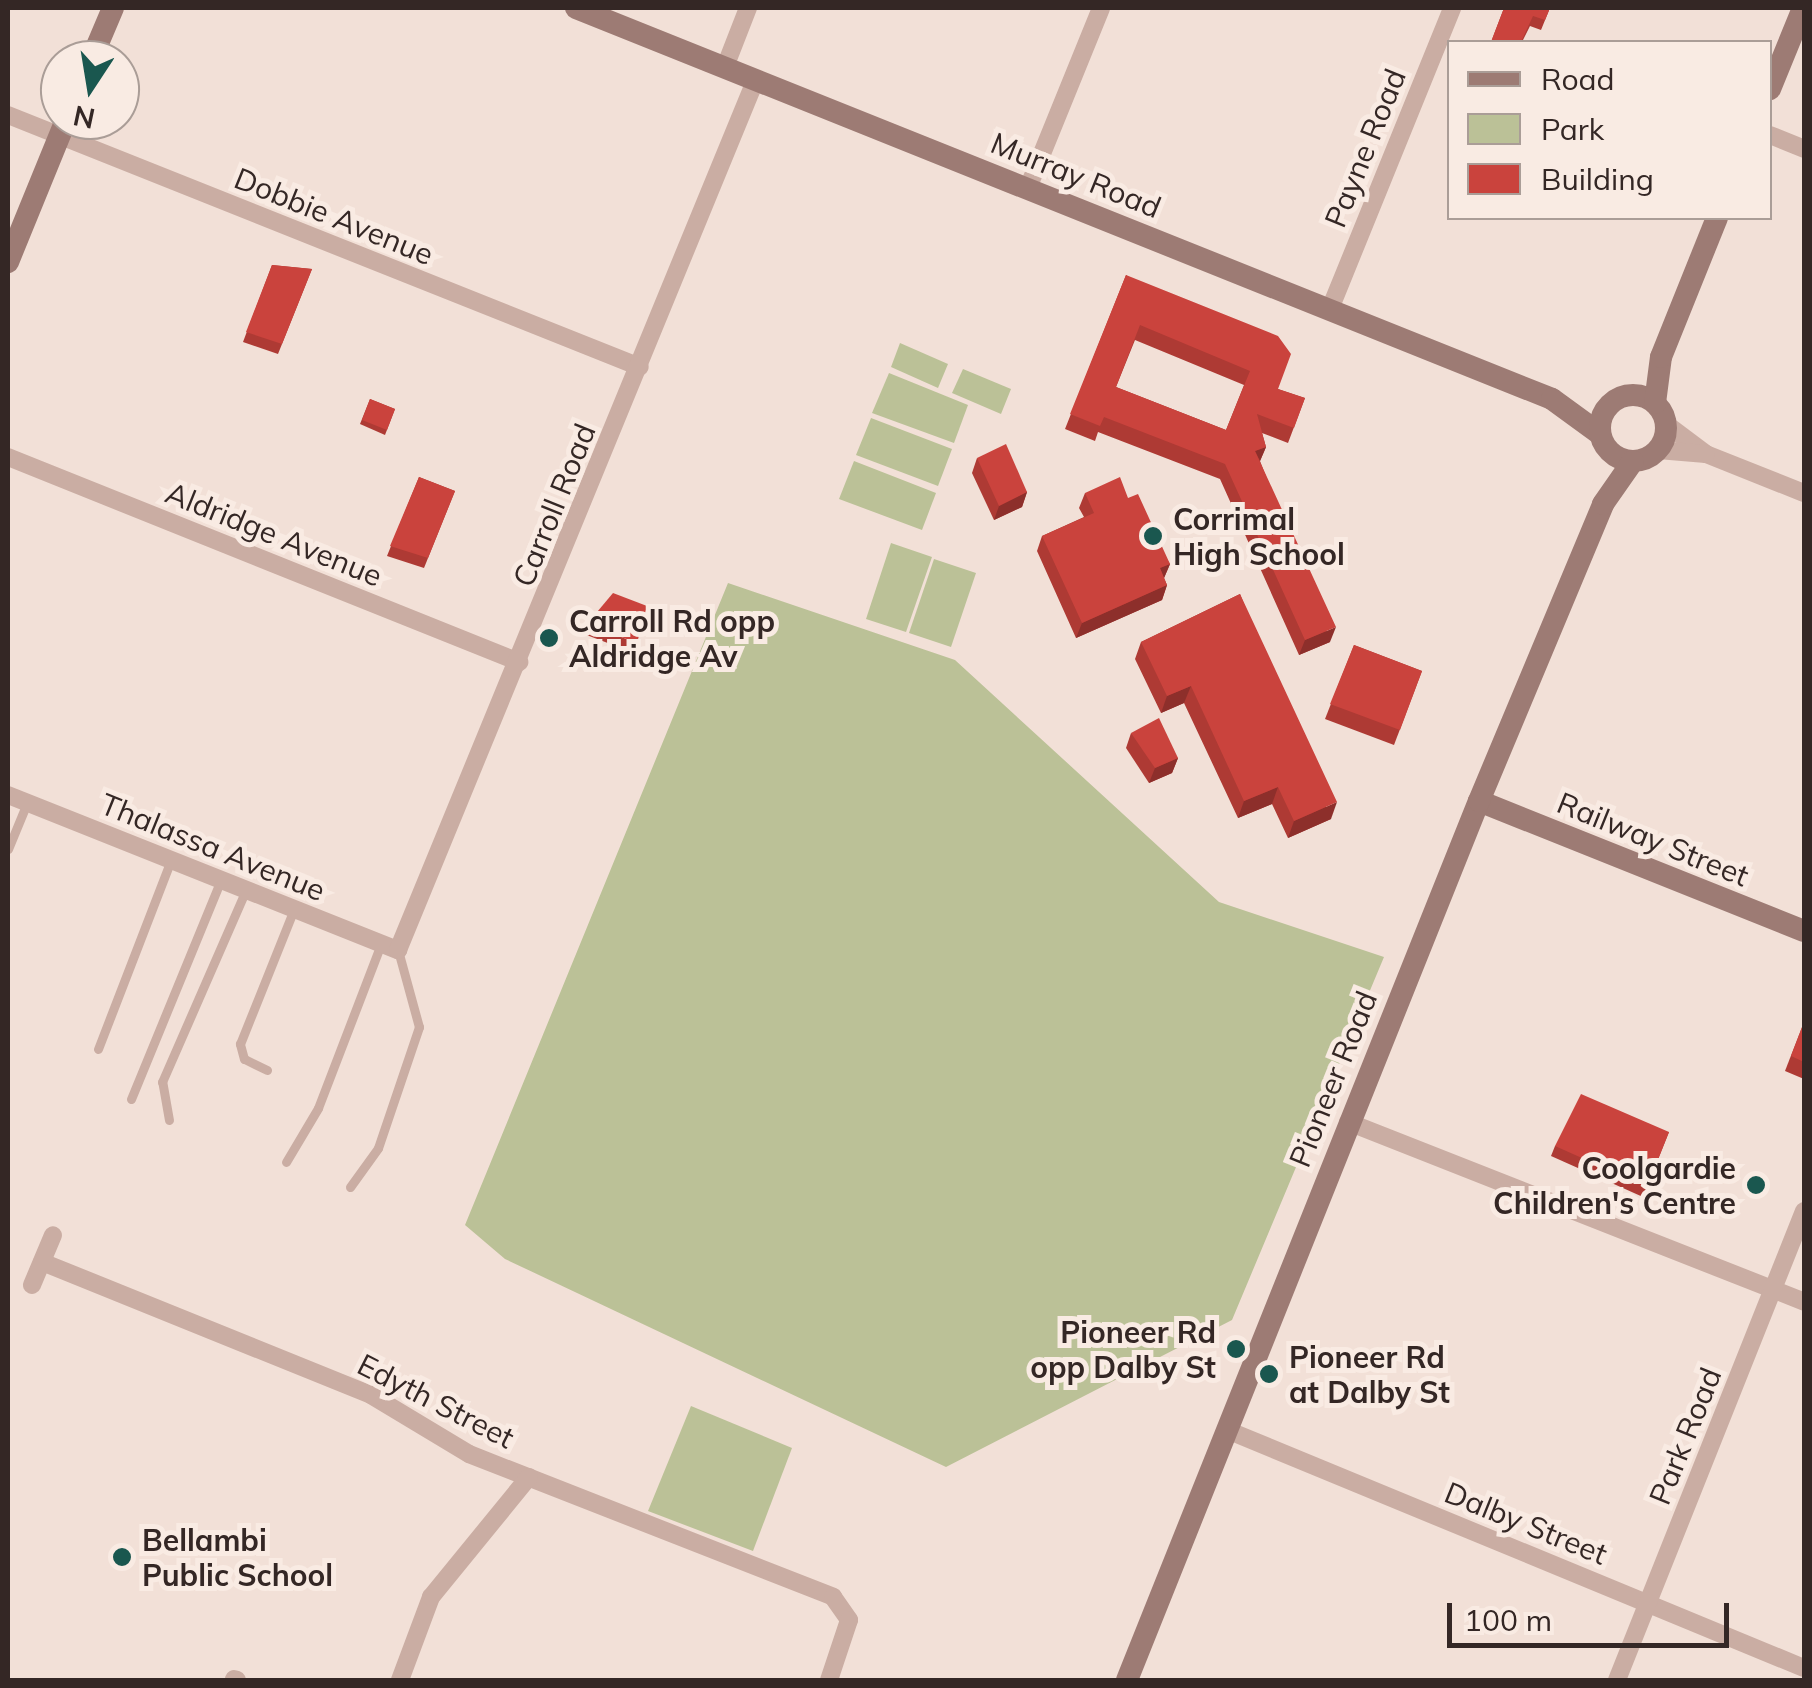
<!DOCTYPE html>
<html>
<head>
<meta charset="utf-8">
<style>
  body { margin:0 }
  #map { position:relative; width:1812px; height:1688px; overflow:hidden; background:#f2e0d7; font-family:Mulish,sans-serif }
  div>[style] { position:absolute }
  [style*='--x'] { left:calc(var(--x)*1px); top:calc(var(--y)*1px); width:calc(var(--w)*1px); rotate:calc(var(--a)*1deg) }
  .green>* { inset:0; background:#bbc197 }
  .lane>* { height:9px; margin:-4.5px; padding:0 4.5px; transform-origin:4.5px; border-radius:4.5px; background:#caada3 }
  .street>* { height:18px; margin:-9px; padding:0 9px; transform-origin:9px; border-radius:9px; background:#caada3 }
  .secondary>* { height:22px; margin:-11px; padding:0 11px; transform-origin:11px; border-radius:11px; background:#9d7b74 }
  .secondary>.ring { margin:-11px; padding:0; box-sizing:content-box; background:none; border:22px solid #9d7b74; border-radius:50% }
  .wall>* { inset:0; background:#ae3a34 }
  .shaded-wall>* { inset:0; background:#8d2f2b }
  .building>* { inset:0; background:#ca433d }
  .dots>* { width:28px; height:28px; translate:-50% -50%; box-sizing:border-box; border:5px solid #f9ebe3; border-radius:50% }
  span { translate:-50% -50%; white-space:nowrap; text-align:center; line-height:1.15; -webkit-text-stroke:10px #f9ebe3; paint-order:stroke }
  .street-label { font-size:30px; color:#342725 }
  .poi-label { font-size:30px; color:#342725; font-weight:700 }
  .left { translate:0 -50%; text-align:left }
  .right { translate:-100% -50%; text-align:right }
  .frame { position:absolute; inset:0; border:10px solid #342725; pointer-events:none }
  .legend { position:absolute; left:1447px; top:40px; width:325px; height:180px; box-sizing:border-box; background:#f9ebe3; border:2px solid #aa9d97; margin:0; padding:12px 18px; list-style:none; font-size:30px; color:#342725 }
  .legend li { display:flex; align-items:center; gap:20px; height:50px }
  .legend b { width:50px; border:2px solid #aa9d97 }
  .north { position:absolute; left:40px; top:40px; width:100px; height:100px; box-sizing:border-box; background:#f9ebe3; border:2px solid #aa9d97; border-radius:50%; rotate:192deg; font-size:28px; font-weight:700; line-height:40px; text-align:center; color:#342725 }
  .north::after { content:''; display:block; margin:auto; width:35px; height:45px; background:#1a574f; clip-path:polygon(50% 0,100% 100%,50% 72%,0 100%) }
  .scale { position:absolute; left:1447px; top:1603px; width:282px; height:45px; box-sizing:border-box; border:5px solid #342725; border-top:0; padding-left:12px; font-size:30px; line-height:35px; white-space:nowrap; color:#342725; -webkit-text-stroke:8px #f9ebe3; paint-order:stroke }
</style>
</head>
<body>
<div id="map">
  <div class="green">
    <div style="clip-path:polygon(900px 343px,948px 364px,938px 388px,891px 367px)"></div>
    <div style="clip-path:polygon(963px 369px,1011px 389px,1001px 414px,952px 393px)"></div>
    <div style="clip-path:polygon(889px 373px,968px 405px,954px 443px,872px 413px)"></div>
    <div style="clip-path:polygon(871px 418px,952px 449px,938px 486px,856px 455px)"></div>
    <div style="clip-path:polygon(854px 461px,936px 493px,922px 530px,839px 499px)"></div>
    <div style="clip-path:polygon(891px 543px,932px 557px,906px 632px,866px 619px)"></div>
    <div style="clip-path:polygon(934px 559px,976px 573px,951px 647px,909px 633px)"></div>
    <div style="clip-path:polygon(728px 583px,955px 660px,1219px 902px,1384px 957px,1232px 1320px,946px 1467px,505px 1259px,465px 1225px)"></div>
    <div style="clip-path:polygon(691px 1406px,792px 1448px,753px 1551px,648px 1511px)"></div>
  </div>
  <div class="lane">
    <div style="--x:8;--y:849;--w:50;--a:-67.6"></div>
    <div style="--x:98;--y:1049;--w:203;--a:-68.9"></div>
    <div style="--x:267;--y:1070;--w:25;--a:-154"></div>
    <div style="--x:244;--y:1059;--w:16;--a:-105"></div>
    <div style="--x:240;--y:1044;--w:145;--a:-68.2"></div>
    <div style="--x:131;--y:1099;--w:237;--a:-67.7"></div>
    <div style="--x:169;--y:1120;--w:39;--a:-100"></div>
    <div style="--x:162;--y:1082;--w:210;--a:-66.4"></div>
    <div style="--x:286;--y:1162;--w:63;--a:-59.3"></div>
    <div style="--x:318;--y:1108;--w:176;--a:-69"></div>
    <div style="--x:350;--y:1187;--w:48;--a:-54.3"></div>
    <div style="--x:378;--y:1148;--w:128;--a:-71.3"></div>
    <div style="--x:419;--y:1027;--w:80;--a:-105.3"></div>
  </div>
  <div class="street">
    <div style="--x:725;--y:67;--w:63;--a:-68.7"></div>
    <div style="--x:8;--y:115;--w:680;--a:21.74"></div>
    <div style="--x:1770;--y:135;--w:37;--a:22"></div>
    <div style="--x:1028;--y:188;--w:194;--a:-67.9"></div>
    <div style="--x:1330;--y:309;--w:325;--a:-67.9"></div>
    <div style="--x:1666;--y:424;--w:50;--a:36.9"></div>
    <div style="--x:1706;--y:454;--w:105;--a:21.7"></div>
    <div style="--x:1658;--y:450;--w:48;--a:4.8"></div>
    <div style="--x:8;--y:457;--w:551;--a:21.86"></div>
    <div style="--x:8;--y:795;--w:420;--a:21.7"></div>
    <div style="--x:398;--y:950;--w:942;--a:-67.66"></div>
    <div style="--x:1348;--y:1122;--w:490;--a:21.5"></div>
    <div style="--x:42;--y:1262;--w:355;--a:22"></div>
    <div style="--x:371;--y:1395;--w:114;--a:31"></div>
    <div style="--x:469;--y:1454;--w:391;--a:21.4"></div>
    <div style="--x:833;--y:1597;--w:28;--a:55"></div>
    <div style="--x:849;--y:1620;--w:63;--a:108.4"></div>
    <div style="--x:32;--y:1285;--w:54;--a:-67.2"></div>
    <div style="--x:1227;--y:1430;--w:624;--a:22.42"></div>
    <div style="--x:234;--y:1679;--w:3;--a:18"></div>
    <div style="--x:400;--y:1680;--w:89;--a:-69.5"></div>
    <div style="--x:431;--y:1597;--w:155;--a:-50.8"></div>
    <div style="--x:1617;--y:1680;--w:505;--a:-68.26"></div>
  </div>
  <div class="secondary">
    <div style="--x:576;--y:8;--w:1051;--a:21.83"></div>
    <div style="--x:1552;--y:399;--w:59;--a:36.1"></div>
    <div style="--x:91;--y:60;--w:56;--a:-67.1"></div>
    <div style="--x:1770;--y:89;--w:87;--a:-67.8"></div>
    <div style="--x:8;--y:262;--w:153;--a:-67.8"></div>
    <div class="ring" style="left:1600px;top:395px;width:44px;height:44px"></div>
    <div style="--x:1655;--y:403;--w:46;--a:-82.6"></div>
    <div style="--x:1661;--y:357;--w:150;--a:-68.1"></div>
    <div style="--x:1479;--y:801;--w:350;--a:21.8"></div>
    <div style="--x:1127;--y:1680;--w:947;--a:-68.18"></div>
    <div style="--x:1479;--y:801;--w:322;--a:-67.3"></div>
    <div style="--x:1603;--y:504;--w:52;--a:-55.1"></div>
  </div>
  <div class="wall">
    <div style="clip-path:polygon(1504px 8px,1550px 8px,1541px 30px,1530px 26px,1522px 42px,1491px 42px)"></div>
    <div style="clip-path:polygon(272px 265px,312px 269px,278px 354px,243px 342px)"></div>
    <div style="clip-path:polygon(evenodd,1126px 275px,1278px 389px,1305px 398px,1288px 443px,1262px 433px,1266px 447px,1260px 461px,1330px 642px,1299px 655px,1220px 479px,1098px 432px,1095px 441px,1065px 429px,1126px 275px,1135px 340px,1244px 385px,1226px 430px,1116px 387px,1135px 340px)"></div>
    <div style="clip-path:polygon(370px 399px,395px 409px,385px 435px,360px 424px)"></div>
    <div style="clip-path:polygon(977px 458px,1027px 492px,1022px 507px,994px 520px,972px 473px)"></div>
    <div style="clip-path:polygon(419px 477px,455px 491px,424px 568px,387px 556px)"></div>
    <div style="clip-path:polygon(1085px 493px,1128px 498px,1170px 564px,1164px 578px,1167px 585px,1162px 600px,1076px 638px,1037px 551px,1042px 536px,1084px 517px,1079px 508px)"></div>
    <div style="clip-path:polygon(1240px 594px,1331px 819px,1288px 838px,1272px 804px,1238px 818px,1184px 703px,1161px 713px,1135px 659px,1141px 642px)"></div>
    <div style="clip-path:polygon(587px 624px,637px 643px,634px 653px,584px 634px)"></div>
    <div style="clip-path:polygon(1354px 645px,1422px 671px,1394px 745px,1325px 719px)"></div>
    <div style="clip-path:polygon(1131px 733px,1178px 758px,1172px 773px,1149px 783px,1126px 748px)"></div>
    <div style="clip-path:polygon(1804px 1022px,1804px 1079px,1785px 1071px)"></div>
    <div style="clip-path:polygon(1669px 1132px,1643px 1197px,1551px 1156px,1555px 1146px)"></div>
  </div>
  <div class="shaded-wall">
    <div style="clip-path:polygon(1266px 447px,1260px 461px,1255px 451px)"></div>
    <div style="clip-path:polygon(1027px 492px,1022px 507px,994px 520px,999px 506px)"></div>
    <div style="clip-path:polygon(1170px 564px,1164px 578px,1160px 568px)"></div>
    <div style="clip-path:polygon(1167px 585px,1162px 600px,1076px 638px,1082px 623px)"></div>
    <div style="clip-path:polygon(1336px 627px,1330px 642px,1299px 655px,1305px 640px)"></div>
    <div style="clip-path:polygon(1191px 686px,1184px 703px,1161px 713px,1167px 696px)"></div>
    <div style="clip-path:polygon(1178px 758px,1172px 773px,1149px 783px,1155px 768px)"></div>
    <div style="clip-path:polygon(1278px 787px,1272px 804px,1238px 818px,1244px 801px)"></div>
    <div style="clip-path:polygon(1337px 802px,1331px 819px,1288px 838px,1294px 821px)"></div>
  </div>
  <div class="building">
    <div style="clip-path:polygon(1504px 8px,1550px 8px,1545px 20px,1533px 16px,1521px 42px,1491px 42px)"></div>
    <div style="clip-path:polygon(272px 265px,312px 269px,282px 344px,246px 332px)"></div>
    <div style="clip-path:polygon(evenodd,1126px 275px,1278px 336px,1291px 354px,1278px 389px,1305px 398px,1294px 428px,1257px 414px,1266px 447px,1255px 451px,1336px 627px,1305px 640px,1225px 464px,1104px 417px,1100px 426px,1070px 414px,1126px 275px,1140px 325px,1250px 371px,1226px 430px,1116px 387px,1140px 325px)"></div>
    <div style="clip-path:polygon(370px 399px,395px 409px,387px 430px,362px 420px)"></div>
    <div style="clip-path:polygon(1006px 444px,1027px 492px,999px 506px,977px 458px)"></div>
    <div style="clip-path:polygon(419px 477px,455px 491px,428px 558px,390px 546px)"></div>
    <div style="clip-path:polygon(1120px 477px,1128px 498px,1138px 494px,1170px 564px,1160px 568px,1167px 585px,1082px 623px,1042px 536px,1094px 513px,1085px 493px)"></div>
    <div style="clip-path:polygon(613px 593px,647px 606px,637px 643px,587px 624px)"></div>
    <div style="clip-path:polygon(1240px 594px,1337px 802px,1294px 821px,1278px 787px,1244px 801px,1191px 686px,1167px 696px,1141px 642px)"></div>
    <div style="clip-path:polygon(1354px 645px,1422px 671px,1400px 730px,1330px 704px)"></div>
    <div style="clip-path:polygon(1159px 718px,1178px 758px,1155px 768px,1131px 733px)"></div>
    <div style="clip-path:polygon(1804px 1022px,1804px 1062px,1791px 1056px)"></div>
    <div style="clip-path:polygon(1581px 1094px,1669px 1132px,1647px 1187px,1555px 1146px)"></div>
  </div>
  <div class="dots">
    <div style="left:1153px;top:536px;background:#1a574f"></div>
    <div style="left:549px;top:638px;background:#1a574f"></div>
    <div style="left:1756px;top:1185px;background:#1a574f"></div>
    <div style="left:1236px;top:1349px;background:#1a574f"></div>
    <div style="left:1269px;top:1374px;background:#1a574f"></div>
    <div style="left:122px;top:1557px;background:#1a574f"></div>
  </div>
  <div class="street-label">
    <span style="left:1365px;top:148px;rotate:-68deg">Payne Road</span>
    <span style="left:1076px;top:175px;rotate:22deg">Murray Road</span>
    <span style="left:334px;top:216px;rotate:22deg">Dobbie Avenue</span>
    <span style="left:554px;top:505px;rotate:-68deg">Carroll Road</span>
    <span style="left:274px;top:534px;rotate:22deg">Aldridge Avenue</span>
    <span style="left:1653px;top:839px;rotate:22deg">Railway Street</span>
    <span style="left:213px;top:847px;rotate:22deg">Thalassa Avenue</span>
    <span style="left:1333px;top:1079px;rotate:-68deg">Pioneer Road</span>
    <span style="left:436px;top:1401px;rotate:27deg">Edyth Street</span>
    <span style="left:1685px;top:1436px;rotate:-68deg">Park Road</span>
    <span style="left:1526px;top:1523px;rotate:22deg">Dalby Street</span>
  </div>
  <div class="poi-label">
    <span class="left" style="left:1173px;top:536px">Corrimal<br>High School</span>
    <span class="left" style="left:569px;top:638px">Carroll Rd opp<br>Aldridge Av</span>
    <span class="right" style="left:1736px;top:1185px">Coolgardie<br>Children's Centre</span>
    <span class="right" style="left:1216px;top:1349px">Pioneer Rd<br>opp Dalby St</span>
    <span class="left" style="left:1289px;top:1374px">Pioneer Rd<br>at Dalby St</span>
    <span class="left" style="left:142px;top:1557px">Bellambi<br>Public School</span>
  </div>
  <div class="frame"></div>
  <ul class="legend">
  <li><b style="height:12px;background:#9d7b74"></b>Road</li>
  <li><b style="height:28px;background:#bbc197"></b>Park</li>
  <li><b style="height:28px;background:#ca433d"></b>Building</li>
  </ul>
  <div class="north">N</div>
  <div class="scale">100 m</div>
</div>
</body>
</html>
